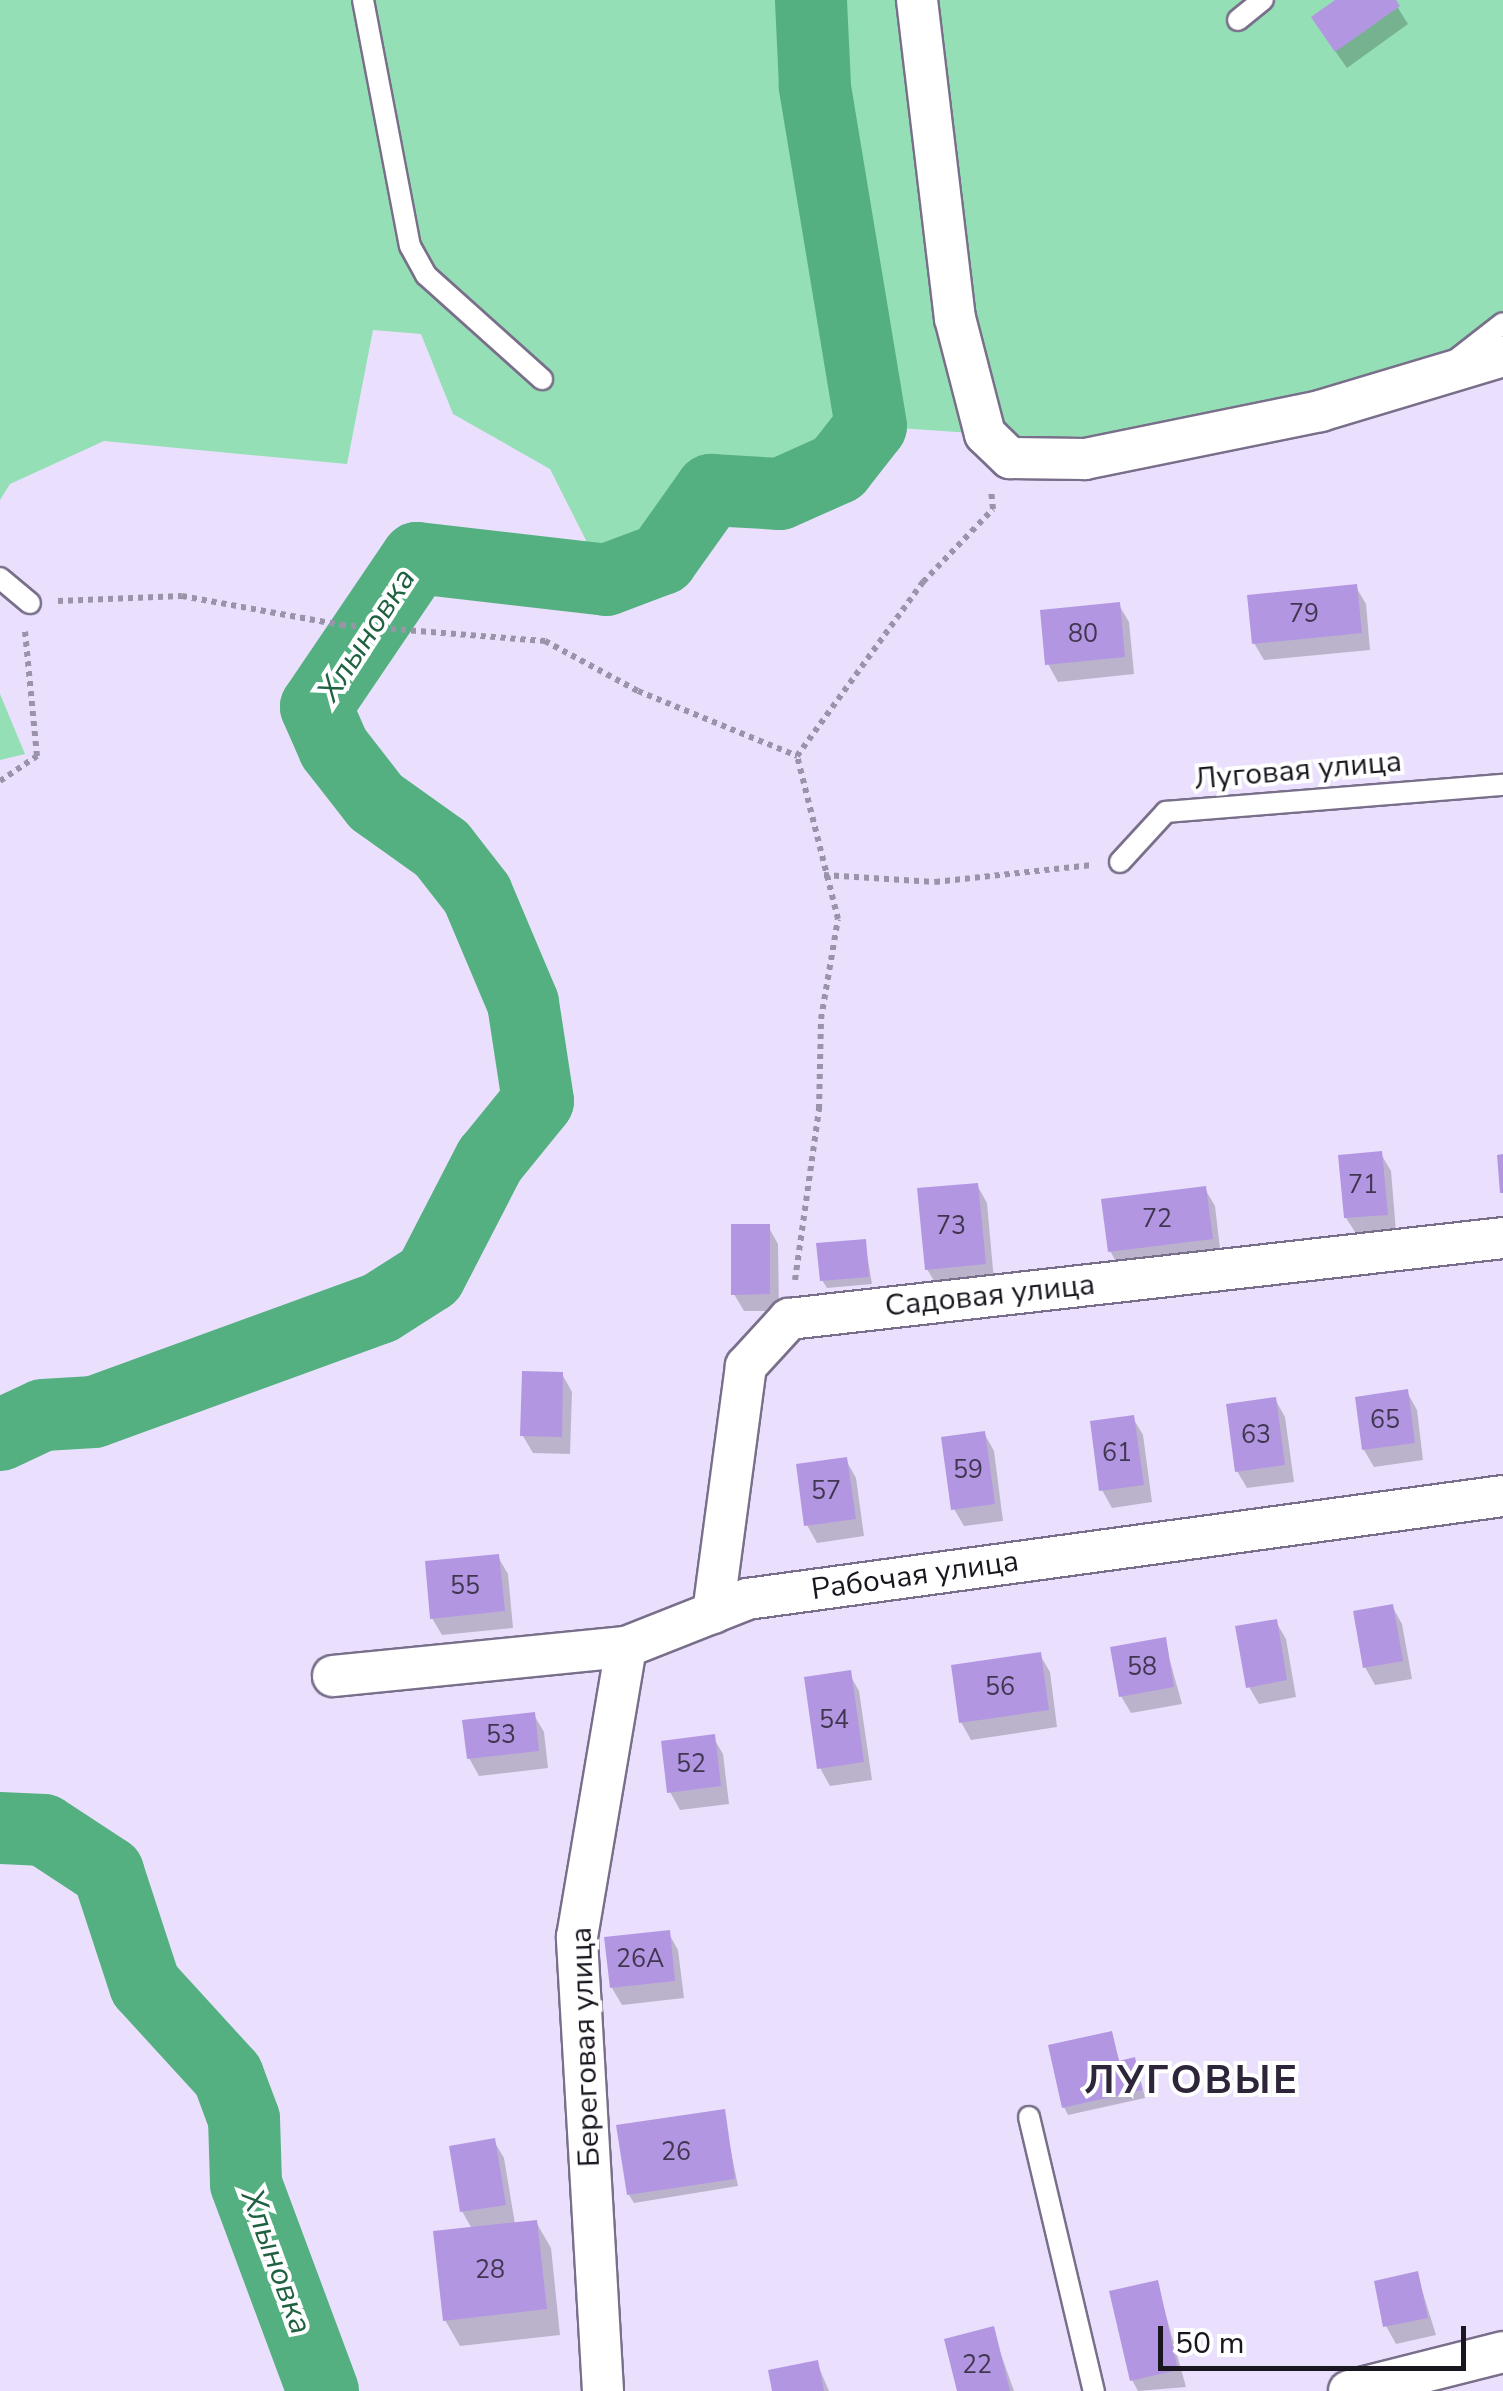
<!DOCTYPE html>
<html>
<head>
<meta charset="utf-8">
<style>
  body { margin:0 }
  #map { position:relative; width:1503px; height:2391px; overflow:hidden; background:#eae0fe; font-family:"Nunito Sans",sans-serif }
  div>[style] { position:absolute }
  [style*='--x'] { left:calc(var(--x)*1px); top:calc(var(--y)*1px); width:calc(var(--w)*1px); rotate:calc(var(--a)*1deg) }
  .green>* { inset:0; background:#94dfb5 }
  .shadow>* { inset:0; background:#0003 }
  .river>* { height:72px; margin:-36px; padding:0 36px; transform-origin:36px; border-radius:36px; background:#55b081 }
  .building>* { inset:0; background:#b396e2 }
  .path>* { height:6px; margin-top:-3px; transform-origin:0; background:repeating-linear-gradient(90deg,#9b93aa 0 5px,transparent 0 10px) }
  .roads { filter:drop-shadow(2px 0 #796f8a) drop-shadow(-2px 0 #796f8a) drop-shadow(0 2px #796f8a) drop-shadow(0 -2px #796f8a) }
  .service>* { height:20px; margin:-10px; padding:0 10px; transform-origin:10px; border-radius:10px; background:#fff }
  .minor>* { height:40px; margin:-20px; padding:0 20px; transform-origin:20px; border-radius:20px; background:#fff }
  span { translate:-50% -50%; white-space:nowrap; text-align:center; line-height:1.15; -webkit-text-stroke:8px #fff; paint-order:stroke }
  .number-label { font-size:25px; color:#403650 }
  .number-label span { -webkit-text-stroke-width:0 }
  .street-label { font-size:30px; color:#1a1620 }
  .water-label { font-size:32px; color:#1f6141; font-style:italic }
  .district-label { font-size:40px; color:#2e253b; font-weight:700; letter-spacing:2.5px }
  .scale { position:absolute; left:1158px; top:2326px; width:308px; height:45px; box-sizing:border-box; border:5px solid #1a1620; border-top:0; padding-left:12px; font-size:30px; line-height:35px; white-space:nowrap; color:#1a1620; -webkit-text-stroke:8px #fff; paint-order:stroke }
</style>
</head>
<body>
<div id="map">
  <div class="green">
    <div style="clip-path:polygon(0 0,1503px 0,1503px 356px,1085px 459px,985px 434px,871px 426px,838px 468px,780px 494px,711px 490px,662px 559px,606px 580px,550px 469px,453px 414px,421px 334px,373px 330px,347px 464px,104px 441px,10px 484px,0 500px)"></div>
    <div style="clip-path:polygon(0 694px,25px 754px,0 760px)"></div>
  </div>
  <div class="shadow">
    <div style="clip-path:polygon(1339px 0,1393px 0,1408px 24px,1347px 68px,1324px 35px)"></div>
    <div style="clip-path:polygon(1356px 587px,1366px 604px,1370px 650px,1264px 660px,1254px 643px)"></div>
    <div style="clip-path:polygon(1119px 605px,1129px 622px,1134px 674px,1058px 682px,1048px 664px)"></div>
    <div style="clip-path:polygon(1381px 1154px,1391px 1171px,1396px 1232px,1357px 1235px,1346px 1218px)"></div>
    <div style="clip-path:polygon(977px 1185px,987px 1203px,994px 1281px,937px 1286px,927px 1269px)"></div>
    <div style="clip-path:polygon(1205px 1189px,1215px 1206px,1221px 1257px,1120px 1268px,1110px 1251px)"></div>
    <div style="clip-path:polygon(768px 1226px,778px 1244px,779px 1311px,744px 1311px,734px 1294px)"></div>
    <div style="clip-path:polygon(865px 1242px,872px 1284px,827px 1288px,822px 1280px)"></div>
    <div style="clip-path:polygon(562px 1374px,572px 1392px,570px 1454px,533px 1453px,523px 1436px)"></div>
    <div style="clip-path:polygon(1407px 1392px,1417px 1410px,1423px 1460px,1374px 1467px,1364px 1450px)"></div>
    <div style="clip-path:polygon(1275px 1399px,1285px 1417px,1294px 1482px,1247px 1488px,1237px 1471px)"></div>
    <div style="clip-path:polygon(1133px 1418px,1143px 1435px,1152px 1502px,1112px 1508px,1102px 1490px)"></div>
    <div style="clip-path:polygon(984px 1433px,994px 1451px,1003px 1521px,964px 1526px,954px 1509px)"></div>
    <div style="clip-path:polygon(846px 1460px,856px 1478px,864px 1536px,817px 1543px,807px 1525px)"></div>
    <div style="clip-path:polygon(498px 1557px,508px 1574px,513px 1628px,442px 1635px,432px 1618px)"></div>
    <div style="clip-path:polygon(1392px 1606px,1402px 1624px,1412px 1679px,1375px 1685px,1365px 1667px)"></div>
    <div style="clip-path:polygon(1276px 1622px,1286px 1639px,1296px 1697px,1259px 1704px,1249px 1687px)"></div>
    <div style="clip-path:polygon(1164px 1640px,1182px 1704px,1131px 1713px,1121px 1696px)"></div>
    <div style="clip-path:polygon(1040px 1655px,1050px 1672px,1057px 1727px,971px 1740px,961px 1722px)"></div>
    <div style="clip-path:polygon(849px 1673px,859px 1691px,872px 1780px,830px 1786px,820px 1768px)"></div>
    <div style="clip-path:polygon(534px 1715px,544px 1732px,548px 1768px,479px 1776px,469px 1758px)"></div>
    <div style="clip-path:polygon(713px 1737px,723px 1754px,729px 1804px,680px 1810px,670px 1792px)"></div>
    <div style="clip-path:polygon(668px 1932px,678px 1950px,684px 1998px,622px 2005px,612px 1988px)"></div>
    <div style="clip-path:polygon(1111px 2034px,1120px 2063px,1133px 2060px,1138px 2068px,1145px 2098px,1068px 2115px,1064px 2107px)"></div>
    <div style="clip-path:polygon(723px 2112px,738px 2186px,634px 2203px,629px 2195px)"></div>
    <div style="clip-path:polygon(494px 2141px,504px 2158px,515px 2224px,536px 2222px,551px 2248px,560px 2335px,460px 2346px,445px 2320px,472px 2229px,462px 2211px)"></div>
    <div style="clip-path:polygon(1417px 2274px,1436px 2335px,1396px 2344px,1386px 2326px)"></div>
    <div style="clip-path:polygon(1157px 2283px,1186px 2387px,1138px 2391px,1132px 2380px)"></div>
    <div style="clip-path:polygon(992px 2329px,1014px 2391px,960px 2391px)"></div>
    <div style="clip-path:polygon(817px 2363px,829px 2391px,774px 2391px)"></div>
  </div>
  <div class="river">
    <div style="--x:0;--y:1435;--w:47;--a:-24.9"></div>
    <div style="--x:43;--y:1415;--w:51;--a:-3.4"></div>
    <div style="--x:94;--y:1412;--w:304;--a:-20"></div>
    <div style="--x:380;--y:1308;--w:59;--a:-32.6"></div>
    <div style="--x:430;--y:1276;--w:131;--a:-62.7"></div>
    <div style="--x:490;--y:1160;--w:76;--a:-50.9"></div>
    <div style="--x:538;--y:1101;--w:99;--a:-98.7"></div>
    <div style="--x:523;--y:1003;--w:118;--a:-112.9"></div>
    <div style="--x:477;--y:894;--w:57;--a:-127.9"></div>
    <div style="--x:442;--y:849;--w:81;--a:-144.5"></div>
    <div style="--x:376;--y:802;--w:68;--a:-127.9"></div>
    <div style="--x:334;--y:748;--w:45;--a:-113.7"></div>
    <div style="--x:316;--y:707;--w:180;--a:-55.9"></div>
    <div style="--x:417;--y:558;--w:190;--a:6.6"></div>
    <div style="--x:606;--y:580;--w:60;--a:-20.6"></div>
    <div style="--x:662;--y:559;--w:85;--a:-54.6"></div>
    <div style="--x:711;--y:490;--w:69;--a:3.3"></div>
    <div style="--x:780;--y:494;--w:64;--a:-24.1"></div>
    <div style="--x:838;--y:468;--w:53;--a:-51.8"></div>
    <div style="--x:871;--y:426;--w:345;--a:-99.4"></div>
    <div style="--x:815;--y:86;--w:86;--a:-92.7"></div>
    <div style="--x:0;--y:1828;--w:44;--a:2.6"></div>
    <div style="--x:44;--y:1830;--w:77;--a:33.3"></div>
    <div style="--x:108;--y:1872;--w:119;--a:71.9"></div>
    <div style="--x:145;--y:1985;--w:123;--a:47.6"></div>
    <div style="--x:228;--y:2076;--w:46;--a:69.6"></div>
    <div style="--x:244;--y:2119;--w:65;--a:88.2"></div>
    <div style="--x:246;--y:2184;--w:221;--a:69.6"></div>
  </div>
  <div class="building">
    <div style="clip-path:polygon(1335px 0,1396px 0,1400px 6px,1335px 52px,1311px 17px)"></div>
    <div style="clip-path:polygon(1357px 584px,1362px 633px,1252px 644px,1247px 595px)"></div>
    <div style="clip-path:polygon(1120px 602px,1125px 657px,1045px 665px,1040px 610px)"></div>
    <div style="clip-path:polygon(1382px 1151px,1388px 1215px,1344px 1218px,1338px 1155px)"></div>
    <div style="clip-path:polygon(1503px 1154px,1503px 1193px,1500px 1193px,1497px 1155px)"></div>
    <div style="clip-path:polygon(978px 1183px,986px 1264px,925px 1270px,917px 1188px)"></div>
    <div style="clip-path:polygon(1206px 1186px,1213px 1239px,1108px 1252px,1101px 1199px)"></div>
    <div style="clip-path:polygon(731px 1224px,770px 1224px,770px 1294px,731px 1295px)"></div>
    <div style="clip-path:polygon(866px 1239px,869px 1277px,820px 1281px,816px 1243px)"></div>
    <div style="clip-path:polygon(522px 1371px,563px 1372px,562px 1437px,520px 1436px)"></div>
    <div style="clip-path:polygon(1408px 1389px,1415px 1443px,1362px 1450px,1355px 1397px)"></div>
    <div style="clip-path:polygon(1276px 1397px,1285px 1465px,1235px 1472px,1226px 1404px)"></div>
    <div style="clip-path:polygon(1134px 1415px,1144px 1485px,1099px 1491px,1090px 1421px)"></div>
    <div style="clip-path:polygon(985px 1431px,995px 1504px,951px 1510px,941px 1437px)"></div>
    <div style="clip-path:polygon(847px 1457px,856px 1519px,804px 1526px,796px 1464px)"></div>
    <div style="clip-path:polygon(499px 1554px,505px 1611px,430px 1619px,425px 1561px)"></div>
    <div style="clip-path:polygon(1393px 1604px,1403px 1661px,1363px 1668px,1353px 1611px)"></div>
    <div style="clip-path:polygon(1277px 1619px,1287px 1680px,1246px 1688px,1235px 1626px)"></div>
    <div style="clip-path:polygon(1166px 1637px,1174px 1687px,1119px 1697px,1110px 1647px)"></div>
    <div style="clip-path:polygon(1041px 1652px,1049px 1710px,959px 1723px,951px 1665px)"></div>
    <div style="clip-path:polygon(851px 1670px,864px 1762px,817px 1769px,804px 1677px)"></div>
    <div style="clip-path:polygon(535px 1712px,539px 1751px,467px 1759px,462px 1720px)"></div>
    <div style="clip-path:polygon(715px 1734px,721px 1786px,667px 1793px,661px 1741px)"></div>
    <div style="clip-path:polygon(670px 1930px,675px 1981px,610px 1988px,604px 1937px)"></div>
    <div style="clip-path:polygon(1112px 2031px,1119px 2061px,1135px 2057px,1142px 2090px,1062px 2108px,1048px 2045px)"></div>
    <div style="clip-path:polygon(725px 2109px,735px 2179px,627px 2195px,616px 2125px)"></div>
    <div style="clip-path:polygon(495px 2138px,506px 2205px,460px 2212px,449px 2146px)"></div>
    <div style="clip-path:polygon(537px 2220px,547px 2309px,443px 2321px,433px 2231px)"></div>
    <div style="clip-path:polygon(1418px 2271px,1428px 2318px,1383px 2327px,1374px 2281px)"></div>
    <div style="clip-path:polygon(1158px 2280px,1178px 2370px,1130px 2381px,1109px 2291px)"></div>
    <div style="clip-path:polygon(994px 2326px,1010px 2391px,957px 2391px,944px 2339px)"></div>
    <div style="clip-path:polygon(818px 2360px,824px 2391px,772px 2391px,768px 2370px)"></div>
  </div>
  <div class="path">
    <div style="--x:58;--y:601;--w:124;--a:-2.3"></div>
    <div style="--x:182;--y:596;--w:162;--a:10.3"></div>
    <div style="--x:341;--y:625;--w:205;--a:4.5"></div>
    <div style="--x:545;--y:641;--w:106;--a:28.3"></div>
    <div style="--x:638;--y:691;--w:172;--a:22.2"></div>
    <div style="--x:0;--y:781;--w:45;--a:-34"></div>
    <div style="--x:37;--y:756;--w:125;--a:-95.5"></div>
    <div style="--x:824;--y:875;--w:111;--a:3.6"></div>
    <div style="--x:935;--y:882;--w:158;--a:-6.2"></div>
    <div style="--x:795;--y:1280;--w:173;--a:-82"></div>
    <div style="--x:819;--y:1109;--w:90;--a:-88.7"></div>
    <div style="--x:821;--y:1019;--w:101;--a:-80.4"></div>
    <div style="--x:838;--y:919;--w:168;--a:-104.1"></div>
    <div style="--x:797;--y:756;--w:215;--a:-54.1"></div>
    <div style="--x:923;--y:582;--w:101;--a:-46.2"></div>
    <div style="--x:993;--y:509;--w:19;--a:-96"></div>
  </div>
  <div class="roads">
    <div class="service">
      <div style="--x:363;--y:0;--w:250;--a:79.2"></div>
      <div style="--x:410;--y:246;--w:33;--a:61"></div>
      <div style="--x:426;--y:275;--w:156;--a:41.9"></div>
      <div style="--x:1238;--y:20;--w:32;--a:-39"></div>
      <div style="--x:1457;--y:359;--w:58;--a:-38"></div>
      <div style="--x:0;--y:578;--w:39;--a:40"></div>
      <div style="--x:1120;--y:862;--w:68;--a:-47.4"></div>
      <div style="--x:1166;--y:812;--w:338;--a:-4.6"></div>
      <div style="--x:1029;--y:2117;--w:282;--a:76.7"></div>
    </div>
    <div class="minor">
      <div style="--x:917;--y:0;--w:320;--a:83.2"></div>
      <div style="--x:955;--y:318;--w:120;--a:75.5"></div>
      <div style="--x:985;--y:434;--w:35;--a:44"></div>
      <div style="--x:1010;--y:458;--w:75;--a:0.8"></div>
      <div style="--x:1085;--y:459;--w:240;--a:-11.5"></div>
      <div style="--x:1320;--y:411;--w:191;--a:-16.7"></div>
      <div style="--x:713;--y:1613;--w:249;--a:-82.4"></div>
      <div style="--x:746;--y:1366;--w:64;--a:-47.5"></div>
      <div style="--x:789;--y:1319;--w:719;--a:-6.47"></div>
      <div style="--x:333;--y:1676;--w:294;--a:-5.7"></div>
      <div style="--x:626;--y:1647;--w:130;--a:-21.6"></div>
      <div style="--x:747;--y:1599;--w:763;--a:-7.76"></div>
      <div style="--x:603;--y:2391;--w:455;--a:-93.3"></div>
      <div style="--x:577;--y:1937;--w:294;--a:-80.4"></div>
      <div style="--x:1349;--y:2391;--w:159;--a:-14.2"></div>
    </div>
  </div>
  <div class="number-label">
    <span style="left:1304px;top:614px">79</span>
    <span style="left:1083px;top:634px">80</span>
    <span style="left:1363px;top:1185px">71</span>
    <span style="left:1157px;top:1219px">72</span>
    <span style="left:951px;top:1226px">73</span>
    <span style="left:1385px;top:1420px">65</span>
    <span style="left:1256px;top:1435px">63</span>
    <span style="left:1117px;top:1453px">61</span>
    <span style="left:968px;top:1470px">59</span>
    <span style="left:826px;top:1491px">57</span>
    <span style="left:465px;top:1586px">55</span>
    <span style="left:1142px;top:1667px">58</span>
    <span style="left:1000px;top:1687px">56</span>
    <span style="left:834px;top:1720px">54</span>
    <span style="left:501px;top:1735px">53</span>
    <span style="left:691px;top:1764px">52</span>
    <span style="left:640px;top:1959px">26А</span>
    <span style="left:676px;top:2152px">26</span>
    <span style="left:490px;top:2270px">28</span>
    <span style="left:977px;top:2365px">22</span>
  </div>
  <div class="street-label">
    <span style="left:1298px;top:771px;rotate:-5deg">Луговая улица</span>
    <span style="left:990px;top:1296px;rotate:-6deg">Садовая улица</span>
    <span style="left:915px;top:1576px;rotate:-8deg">Рабочая улица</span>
    <span style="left:586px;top:2047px;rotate:-92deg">Береговая улица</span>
  </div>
  <div class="water-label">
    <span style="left:367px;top:635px;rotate:-57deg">Хлыновка</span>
    <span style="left:276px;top:2262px;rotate:70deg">Хлыновка</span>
  </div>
  <div class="district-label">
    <span style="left:1192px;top:2080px">ЛУГОВЫЕ</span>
  </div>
  <div class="scale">50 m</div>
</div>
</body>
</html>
